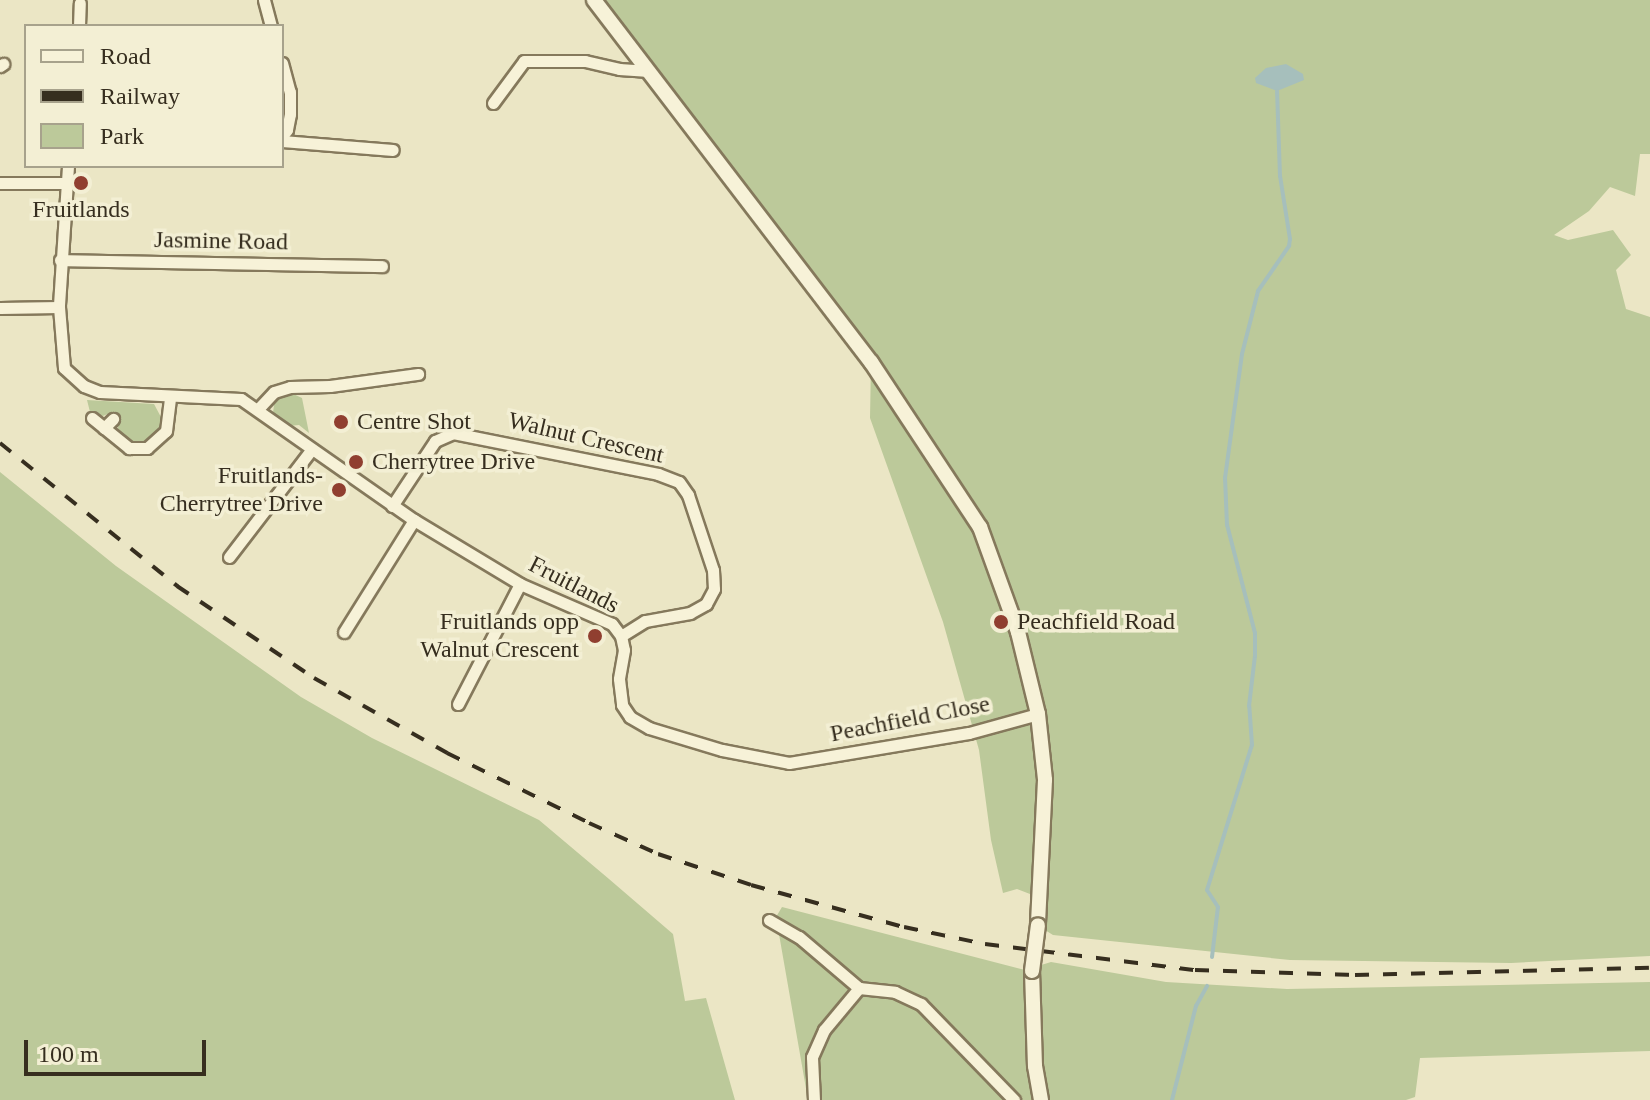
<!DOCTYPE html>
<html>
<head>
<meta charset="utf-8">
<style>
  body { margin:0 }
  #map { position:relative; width:1650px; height:1100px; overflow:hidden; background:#ebe6c5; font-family:Georgia,serif }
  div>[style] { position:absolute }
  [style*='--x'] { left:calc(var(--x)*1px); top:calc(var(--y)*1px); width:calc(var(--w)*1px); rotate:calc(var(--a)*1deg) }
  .green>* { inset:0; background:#bcc99a }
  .water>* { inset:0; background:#a6bfbc }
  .stream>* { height:4px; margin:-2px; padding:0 2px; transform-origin:2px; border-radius:2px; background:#a6bfbc }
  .roads { filter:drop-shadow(2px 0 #85795c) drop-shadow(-2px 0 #85795c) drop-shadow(0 2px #85795c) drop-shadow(0 -2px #85795c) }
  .minor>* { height:11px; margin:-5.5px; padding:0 5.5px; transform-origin:5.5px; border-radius:5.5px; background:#f7f2d8 }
  .tertiary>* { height:14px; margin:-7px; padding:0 7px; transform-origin:7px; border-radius:7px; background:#f7f2d8 }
  .rail>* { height:4px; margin-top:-2px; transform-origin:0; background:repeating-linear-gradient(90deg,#362e1f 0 14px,transparent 0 28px) }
  .bridges { filter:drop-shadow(2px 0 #85795c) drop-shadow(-2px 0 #85795c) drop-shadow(0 2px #85795c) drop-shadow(0 -2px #85795c) }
  .tertiary-bridge>* { height:14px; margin:-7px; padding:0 7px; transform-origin:7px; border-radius:7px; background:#f7f2d8 }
  .dots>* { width:22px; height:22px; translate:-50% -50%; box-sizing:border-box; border:4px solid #f3efd4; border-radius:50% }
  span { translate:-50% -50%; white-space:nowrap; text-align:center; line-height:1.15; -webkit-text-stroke:7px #f3efd4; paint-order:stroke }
  .poi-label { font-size:24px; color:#362e1f }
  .left { translate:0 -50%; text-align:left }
  .right { translate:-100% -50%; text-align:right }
  .street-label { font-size:24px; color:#362e1f }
  .legend { position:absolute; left:24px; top:24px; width:260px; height:144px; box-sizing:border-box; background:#f3efd4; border:2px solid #a7a28c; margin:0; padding:10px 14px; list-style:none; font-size:24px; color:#362e1f }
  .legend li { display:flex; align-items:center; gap:16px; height:40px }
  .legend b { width:40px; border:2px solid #a7a28c }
  .scale { position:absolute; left:24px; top:1040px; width:182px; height:36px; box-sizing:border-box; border:4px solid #362e1f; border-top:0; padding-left:10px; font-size:24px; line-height:28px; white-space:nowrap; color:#362e1f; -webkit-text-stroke:6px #f3efd4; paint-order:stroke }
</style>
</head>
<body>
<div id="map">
  <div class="green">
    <div style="clip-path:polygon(594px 0,1650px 0,1650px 154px,1640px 154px,1635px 196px,1610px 187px,1589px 211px,1554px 235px,1568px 240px,1613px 230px,1631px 255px,1616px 270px,1626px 309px,1650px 317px,1650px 956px,1511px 963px,1290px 960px,1053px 935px,1032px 922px,1030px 894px,1017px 889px,1003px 893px,991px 840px,979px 750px,943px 622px,870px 418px,871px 362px)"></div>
    <div style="clip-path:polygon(289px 392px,302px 398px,309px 433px,299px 425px,288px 426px,273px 413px,275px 397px)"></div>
    <div style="clip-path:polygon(87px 400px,154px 404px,162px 419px,159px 430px,137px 446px,117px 432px,120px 419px,112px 412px,103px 416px,90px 412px)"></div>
    <div style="clip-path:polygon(0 472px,116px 566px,301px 697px,372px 738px,539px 820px,609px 879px,673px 934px,685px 1001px,706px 998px,735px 1100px,0 1100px)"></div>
    <div style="clip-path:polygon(782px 907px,1025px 970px,1051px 962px,1166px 982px,1287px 989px,1650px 982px,1650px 1051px,1420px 1058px,1415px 1097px,1406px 1100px,808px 1100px,776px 917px)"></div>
  </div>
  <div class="water">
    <div style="clip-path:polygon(1286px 64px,1303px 74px,1304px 80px,1277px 91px,1256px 83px,1255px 78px,1266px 68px)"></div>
  </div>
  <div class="stream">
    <div style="--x:1212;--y:957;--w:50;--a:-83.2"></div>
    <div style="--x:1218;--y:907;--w:20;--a:-123"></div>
    <div style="--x:1207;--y:890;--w:152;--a:-72.8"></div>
    <div style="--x:1252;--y:745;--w:39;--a:-94"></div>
    <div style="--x:1249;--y:706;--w:50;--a:-83.2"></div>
    <div style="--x:1255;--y:656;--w:23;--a:-90"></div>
    <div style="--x:1255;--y:633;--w:112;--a:-104.5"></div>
    <div style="--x:1227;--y:525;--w:47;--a:-92.4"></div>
    <div style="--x:1225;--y:478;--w:125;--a:-82.2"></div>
    <div style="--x:1242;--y:354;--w:65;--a:-75.7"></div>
    <div style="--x:1258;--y:291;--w:55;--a:-55.4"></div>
    <div style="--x:1289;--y:246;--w:7;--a:-82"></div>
    <div style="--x:1290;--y:239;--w:64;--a:-99"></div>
    <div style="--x:1280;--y:176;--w:85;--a:-92"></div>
    <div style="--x:1172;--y:1100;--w:97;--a:-75.7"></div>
    <div style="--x:1196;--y:1006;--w:23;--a:-61"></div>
  </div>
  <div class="roads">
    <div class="minor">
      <div style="--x:264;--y:0;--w:27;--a:75"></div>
      <div style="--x:79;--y:26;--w:23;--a:-88"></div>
      <div style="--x:282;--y:63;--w:30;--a:75"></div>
      <div style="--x:290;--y:92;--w:22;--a:90"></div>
      <div style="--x:290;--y:114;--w:16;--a:101"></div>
      <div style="--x:287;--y:130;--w:8;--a:130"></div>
      <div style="--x:0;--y:66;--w:4;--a:-34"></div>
      <div style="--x:493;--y:103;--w:52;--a:-53.6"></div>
      <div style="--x:524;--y:61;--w:61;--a:0"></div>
      <div style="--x:585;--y:61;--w:35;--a:13"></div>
      <div style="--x:619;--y:69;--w:30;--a:4"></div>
      <div style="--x:282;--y:141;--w:111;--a:4.6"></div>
      <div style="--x:68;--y:166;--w:141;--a:93.7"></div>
      <div style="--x:59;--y:307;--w:61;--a:85.3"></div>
      <div style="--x:64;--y:368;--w:27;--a:42"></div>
      <div style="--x:84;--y:386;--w:17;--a:21"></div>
      <div style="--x:100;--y:392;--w:141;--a:2.8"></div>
      <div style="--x:241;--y:399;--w:211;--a:35"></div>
      <div style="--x:414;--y:520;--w:124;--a:31.1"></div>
      <div style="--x:520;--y:584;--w:100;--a:23.5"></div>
      <div style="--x:612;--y:624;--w:15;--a:53"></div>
      <div style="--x:621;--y:636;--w:14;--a:78"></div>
      <div style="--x:624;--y:650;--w:29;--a:100"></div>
      <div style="--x:619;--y:679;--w:26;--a:83"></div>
      <div style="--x:622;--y:705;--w:14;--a:56"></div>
      <div style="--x:630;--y:717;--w:22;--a:30"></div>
      <div style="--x:649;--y:728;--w:76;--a:16.8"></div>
      <div style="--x:722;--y:750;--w:68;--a:11"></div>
      <div style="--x:789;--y:763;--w:182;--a:-9.5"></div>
      <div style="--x:969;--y:733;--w:72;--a:-15.4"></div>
      <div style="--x:0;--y:183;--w:67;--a:0"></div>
      <div style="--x:60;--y:260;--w:322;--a:1.1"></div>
      <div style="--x:0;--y:308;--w:59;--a:-1"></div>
      <div style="--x:258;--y:409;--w:23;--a:-47"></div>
      <div style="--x:274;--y:392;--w:17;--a:-17"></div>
      <div style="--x:290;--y:387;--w:40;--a:-1.4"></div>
      <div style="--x:330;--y:386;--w:89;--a:-7.8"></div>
      <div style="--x:92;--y:418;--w:48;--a:39"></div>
      <div style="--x:129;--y:448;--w:18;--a:0"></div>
      <div style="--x:147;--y:448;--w:25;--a:-42"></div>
      <div style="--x:166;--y:431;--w:35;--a:-83"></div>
      <div style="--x:104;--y:428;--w:13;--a:-45"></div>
      <div style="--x:392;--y:506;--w:78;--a:-56.5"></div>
      <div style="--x:435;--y:441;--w:20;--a:-24"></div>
      <div style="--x:453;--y:433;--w:209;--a:11.3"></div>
      <div style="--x:658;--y:474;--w:22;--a:21"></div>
      <div style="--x:679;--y:482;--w:16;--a:55"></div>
      <div style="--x:688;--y:495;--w:79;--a:71.6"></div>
      <div style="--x:713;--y:570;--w:19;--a:87"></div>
      <div style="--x:714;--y:589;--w:17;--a:118"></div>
      <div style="--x:706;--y:604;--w:18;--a:151"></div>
      <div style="--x:690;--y:613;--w:46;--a:169.9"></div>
      <div style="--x:645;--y:621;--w:28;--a:148"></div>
      <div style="--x:229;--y:557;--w:136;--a:-52.5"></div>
      <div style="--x:344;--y:632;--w:132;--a:-58"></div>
      <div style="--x:458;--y:704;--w:135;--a:-62.7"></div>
      <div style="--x:769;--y:920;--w:34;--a:30"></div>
      <div style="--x:799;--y:937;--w:79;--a:40.4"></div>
      <div style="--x:859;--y:988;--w:36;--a:6"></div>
      <div style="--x:895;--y:992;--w:29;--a:25"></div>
      <div style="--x:921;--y:1004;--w:134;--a:45.9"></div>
      <div style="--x:814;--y:1100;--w:43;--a:-92.7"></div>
      <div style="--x:812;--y:1057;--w:30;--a:-66"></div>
      <div style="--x:824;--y:1030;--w:55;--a:-50.2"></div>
    </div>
    <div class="tertiary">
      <div style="--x:594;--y:0;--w:456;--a:52.6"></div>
      <div style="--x:871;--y:362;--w:198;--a:56.6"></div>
      <div style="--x:980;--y:527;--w:112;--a:70.1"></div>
      <div style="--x:1018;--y:632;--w:84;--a:76.3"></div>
      <div style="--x:1038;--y:714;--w:66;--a:83.9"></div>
      <div style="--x:1045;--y:780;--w:145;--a:92.8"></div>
      <div style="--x:1032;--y:971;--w:95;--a:88.2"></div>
      <div style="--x:1035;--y:1066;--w:35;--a:80"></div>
    </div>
  </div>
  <div class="rail">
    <div style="--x:0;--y:443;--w:228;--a:38.9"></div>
    <div style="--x:177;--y:586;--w:165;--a:33.9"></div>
    <div style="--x:314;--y:678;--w:153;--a:29.4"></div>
    <div style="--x:447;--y:753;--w:158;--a:26.2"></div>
    <div style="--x:589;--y:823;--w:76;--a:24.2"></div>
    <div style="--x:658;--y:854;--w:98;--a:18.4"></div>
    <div style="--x:751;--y:885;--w:159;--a:15.4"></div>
    <div style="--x:904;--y:927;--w:83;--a:11.9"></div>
    <div style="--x:985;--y:944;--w:212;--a:7.1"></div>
    <div style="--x:1195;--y:970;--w:160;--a:1.8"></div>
    <div style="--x:1355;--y:975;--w:295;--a:-1.4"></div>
  </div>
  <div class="bridges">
    <div class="tertiary-bridge">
      <div style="--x:1032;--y:971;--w:46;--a:-82.6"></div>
    </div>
  </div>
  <div class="dots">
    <div style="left:81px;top:183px;background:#903f30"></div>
    <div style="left:341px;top:422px;background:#903f30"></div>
    <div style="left:356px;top:462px;background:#903f30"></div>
    <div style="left:339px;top:490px;background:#903f30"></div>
    <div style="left:1001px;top:622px;background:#903f30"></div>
    <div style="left:595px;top:636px;background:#903f30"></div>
  </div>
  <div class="poi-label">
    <span style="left:81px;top:210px">Fruitlands</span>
    <span class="left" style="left:357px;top:422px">Centre Shot</span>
    <span class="left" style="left:372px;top:462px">Cherrytree Drive</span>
    <span class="right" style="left:323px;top:490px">Fruitlands-<br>Cherrytree Drive</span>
    <span class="right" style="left:579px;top:636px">Fruitlands opp<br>Walnut Crescent</span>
    <span class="left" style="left:1017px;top:622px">Peachfield Road</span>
  </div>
  <div class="street-label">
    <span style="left:221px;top:241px;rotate:1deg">Jasmine Road</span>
    <span style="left:586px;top:438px;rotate:13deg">Walnut Crescent</span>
    <span style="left:574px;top:585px;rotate:27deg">Fruitlands</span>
    <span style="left:910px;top:719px;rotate:-11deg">Peachfield Close</span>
  </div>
  <ul class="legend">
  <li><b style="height:10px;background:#f7f2d8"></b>Road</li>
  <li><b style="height:10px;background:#362e1f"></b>Railway</li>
  <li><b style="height:22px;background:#bcc99a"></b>Park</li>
  </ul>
  <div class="scale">100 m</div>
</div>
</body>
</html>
